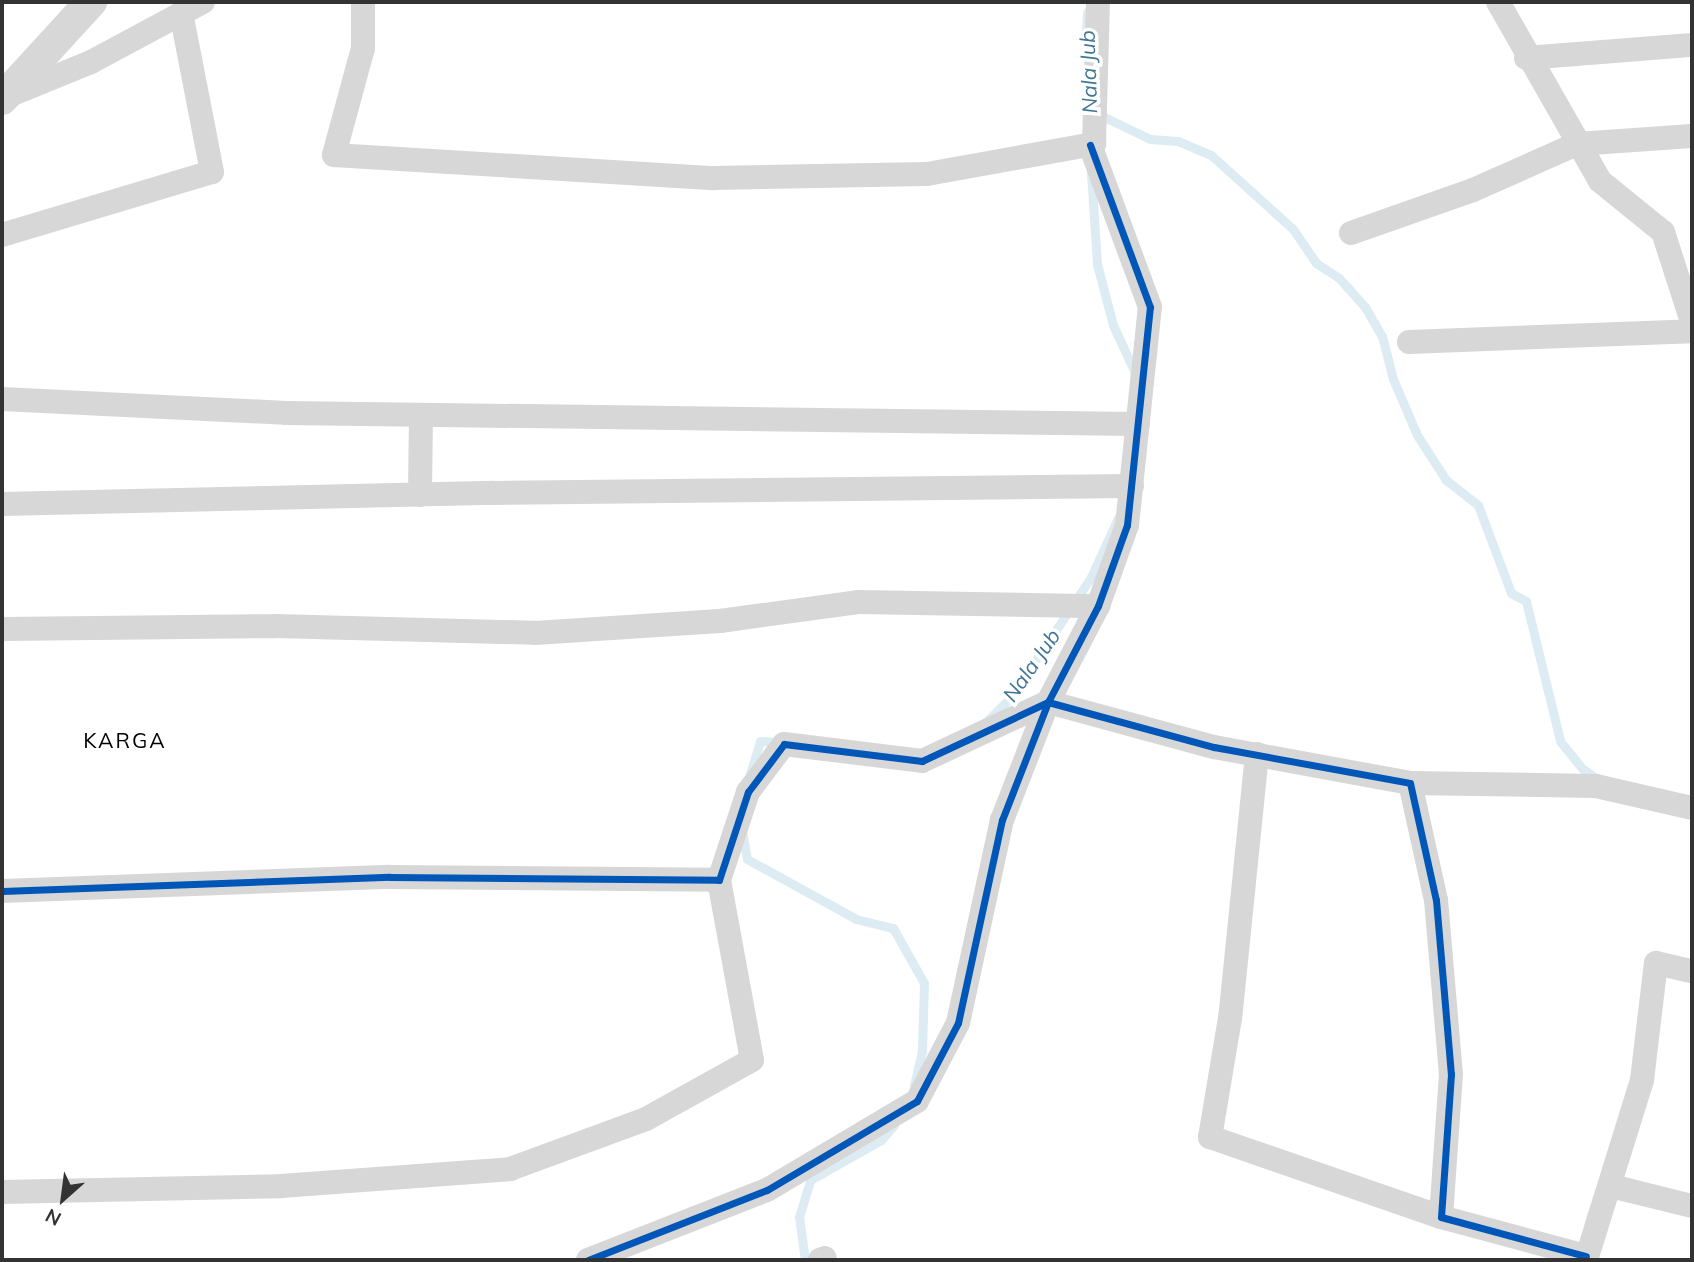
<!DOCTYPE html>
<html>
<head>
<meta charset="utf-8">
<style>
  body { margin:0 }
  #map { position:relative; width:1694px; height:1262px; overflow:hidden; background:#fff; font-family:Mulish,sans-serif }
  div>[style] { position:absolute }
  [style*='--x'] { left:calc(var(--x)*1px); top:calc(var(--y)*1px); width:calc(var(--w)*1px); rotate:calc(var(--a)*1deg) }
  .stream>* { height:9px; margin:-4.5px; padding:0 4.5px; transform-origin:4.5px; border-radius:4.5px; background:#ddebf3 }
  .minor>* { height:24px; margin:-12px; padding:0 12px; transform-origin:12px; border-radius:12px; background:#d7d7d7 }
  .tertiary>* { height:32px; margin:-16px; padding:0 16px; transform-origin:16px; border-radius:16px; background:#d7d7d7 }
  .cycleway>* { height:7px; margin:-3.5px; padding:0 3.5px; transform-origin:3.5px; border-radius:3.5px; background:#0057b8 }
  span { translate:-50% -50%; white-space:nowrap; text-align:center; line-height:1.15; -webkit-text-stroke:7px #fff; paint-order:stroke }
  .water-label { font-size:21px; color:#3f7597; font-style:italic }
  .neighbourhood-label { font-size:21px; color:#000; letter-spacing:2px }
  .frame { position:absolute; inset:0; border:4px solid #333; pointer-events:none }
  .north { position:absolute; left:28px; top:1164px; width:70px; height:70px; -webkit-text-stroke:5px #fff; paint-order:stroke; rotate:208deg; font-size:19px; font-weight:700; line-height:28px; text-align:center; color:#333 }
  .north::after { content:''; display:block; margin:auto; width:24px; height:32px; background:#333; clip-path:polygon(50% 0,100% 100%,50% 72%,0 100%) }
</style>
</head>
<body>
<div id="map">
  <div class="stream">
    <div style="--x:1085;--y:43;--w:31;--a:-86"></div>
    <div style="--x:1096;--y:113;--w:60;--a:25.7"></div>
    <div style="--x:1150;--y:139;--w:28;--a:4"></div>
    <div style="--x:1178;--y:141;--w:36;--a:23"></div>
    <div style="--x:1211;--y:155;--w:110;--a:42.1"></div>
    <div style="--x:1293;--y:229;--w:41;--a:55.9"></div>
    <div style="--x:1316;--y:263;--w:27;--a:33"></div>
    <div style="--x:1339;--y:278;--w:39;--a:48"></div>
    <div style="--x:1365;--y:307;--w:34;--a:60"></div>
    <div style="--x:1382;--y:336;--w:44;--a:75.7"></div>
    <div style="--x:1393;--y:379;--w:61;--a:66.8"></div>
    <div style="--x:1417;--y:435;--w:54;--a:57.2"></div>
    <div style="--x:1446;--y:480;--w:41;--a:38"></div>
    <div style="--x:1478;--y:505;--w:94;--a:69.4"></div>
    <div style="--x:1511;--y:593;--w:17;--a:28"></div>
    <div style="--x:1526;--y:601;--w:144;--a:76.3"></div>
    <div style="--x:1560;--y:741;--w:36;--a:51"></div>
    <div style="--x:1583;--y:769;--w:19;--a:35"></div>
    <div style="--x:1091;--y:173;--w:91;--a:86.2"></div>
    <div style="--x:1097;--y:264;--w:63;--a:75.3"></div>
    <div style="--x:1113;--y:325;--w:55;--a:65.3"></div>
    <div style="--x:986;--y:722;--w:37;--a:-45"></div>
    <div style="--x:1012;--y:696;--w:143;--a:-56.4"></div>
    <div style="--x:1091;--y:577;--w:65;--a:-65.4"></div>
    <div style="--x:750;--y:774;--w:34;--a:-73"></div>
    <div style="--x:760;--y:741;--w:22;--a:3"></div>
    <div style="--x:742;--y:831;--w:28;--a:80"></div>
    <div style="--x:747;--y:859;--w:124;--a:28.8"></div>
    <div style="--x:856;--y:919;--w:38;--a:14"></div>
    <div style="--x:893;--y:928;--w:63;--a:60.6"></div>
    <div style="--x:924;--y:983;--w:68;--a:91.7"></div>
    <div style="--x:922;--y:1051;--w:35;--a:103"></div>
    <div style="--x:805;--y:1260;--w:43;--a:-97.9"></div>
    <div style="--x:799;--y:1217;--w:39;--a:-73"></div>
    <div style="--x:810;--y:1180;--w:81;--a:-29.4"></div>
    <div style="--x:881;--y:1140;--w:20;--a:-49"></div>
  </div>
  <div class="minor">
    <div style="--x:363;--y:2;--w:46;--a:90"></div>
    <div style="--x:363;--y:48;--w:111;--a:105.2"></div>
    <div style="--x:334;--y:155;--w:380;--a:3.5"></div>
    <div style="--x:713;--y:178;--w:214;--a:-1.1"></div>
    <div style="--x:927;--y:174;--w:170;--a:-10.2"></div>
    <div style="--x:1094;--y:144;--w:142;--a:-88.4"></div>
    <div style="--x:1498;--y:2;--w:206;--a:60.3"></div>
    <div style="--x:1600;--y:181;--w:81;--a:39"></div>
    <div style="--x:1663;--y:232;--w:95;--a:72.1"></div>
    <div style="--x:1526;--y:58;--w:167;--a:-4.5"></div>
    <div style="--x:8;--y:96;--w:90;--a:-22.3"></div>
    <div style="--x:91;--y:62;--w:127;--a:-28.2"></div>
    <div style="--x:1351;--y:233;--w:129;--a:-19.4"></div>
    <div style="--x:1473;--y:190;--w:114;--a:-23.9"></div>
    <div style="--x:1577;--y:144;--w:115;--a:-4"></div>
    <div style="--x:2;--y:235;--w:219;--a:-16.7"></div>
    <div style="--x:212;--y:172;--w:162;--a:-101"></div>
    <div style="--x:1409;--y:342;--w:283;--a:-2.2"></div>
    <div style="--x:2;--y:399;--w:284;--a:2.8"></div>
    <div style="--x:286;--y:413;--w:852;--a:0.74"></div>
    <div style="--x:420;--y:495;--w:79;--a:-89.3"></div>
    <div style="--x:2;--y:504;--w:491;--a:-1.3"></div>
    <div style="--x:493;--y:493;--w:639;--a:-0.63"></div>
    <div style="--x:2;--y:629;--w:273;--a:-0.6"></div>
    <div style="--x:275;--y:626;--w:260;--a:1.5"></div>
    <div style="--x:535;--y:633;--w:185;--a:-3.7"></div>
    <div style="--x:720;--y:621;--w:139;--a:-7.8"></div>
    <div style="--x:858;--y:602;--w:240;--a:1"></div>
    <div style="--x:1257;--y:754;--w:265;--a:95.8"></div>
    <div style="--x:1230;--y:1018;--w:121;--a:99.5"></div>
    <div style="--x:1210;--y:1137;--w:244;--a:19.1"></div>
    <div style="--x:1410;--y:783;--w:186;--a:0.9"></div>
    <div style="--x:1596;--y:786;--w:98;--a:12.9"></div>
    <div style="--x:2;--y:891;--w:388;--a:-2.1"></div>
    <div style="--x:390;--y:877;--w:329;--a:0.5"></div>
    <div style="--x:719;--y:880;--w:93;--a:-71.8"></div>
    <div style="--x:748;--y:792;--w:60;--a:-53.1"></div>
    <div style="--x:784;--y:744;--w:139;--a:7"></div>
    <div style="--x:922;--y:761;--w:139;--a:-25.1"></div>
    <div style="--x:1048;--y:702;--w:108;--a:-62.5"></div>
    <div style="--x:1098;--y:606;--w:86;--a:-70.3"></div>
    <div style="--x:1127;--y:525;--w:219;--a:-84"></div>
    <div style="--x:1150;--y:307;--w:173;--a:-110.3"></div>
    <div style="--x:1611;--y:1186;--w:83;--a:13.9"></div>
    <div style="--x:2;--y:1192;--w:279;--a:-1.2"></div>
    <div style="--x:281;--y:1186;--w:230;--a:-4.2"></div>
    <div style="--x:510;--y:1169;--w:145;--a:-20.2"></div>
    <div style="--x:646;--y:1119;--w:121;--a:-29.1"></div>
    <div style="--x:752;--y:1060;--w:183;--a:-100.4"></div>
    <div style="--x:588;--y:1260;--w:192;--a:-21.4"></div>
    <div style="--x:767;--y:1190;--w:174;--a:-30.7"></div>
    <div style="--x:917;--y:1101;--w:88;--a:-62.3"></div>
    <div style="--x:958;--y:1023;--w:208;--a:-77.8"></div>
    <div style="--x:1002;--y:820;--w:127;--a:-68.7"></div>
    <div style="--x:1048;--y:702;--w:172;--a:15.2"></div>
    <div style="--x:1214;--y:747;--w:199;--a:10.4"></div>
    <div style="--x:1410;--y:783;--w:120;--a:77.5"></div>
    <div style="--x:1436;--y:900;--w:175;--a:85.1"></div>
    <div style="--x:1451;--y:1074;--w:143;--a:94"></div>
    <div style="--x:1441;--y:1217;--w:150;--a:15.1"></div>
    <div style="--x:820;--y:1260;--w:5;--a:-22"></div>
    <div style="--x:1586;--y:1260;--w:189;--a:-72.7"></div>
    <div style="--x:1642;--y:1080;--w:118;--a:-83.2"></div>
    <div style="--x:1656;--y:963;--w:37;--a:13"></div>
  </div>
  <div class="tertiary">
    <div style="--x:2;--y:99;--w:132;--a:-47.5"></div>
  </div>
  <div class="cycleway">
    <div style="--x:2;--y:891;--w:388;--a:-2.1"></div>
    <div style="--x:390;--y:877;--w:329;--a:0.5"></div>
    <div style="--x:719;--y:880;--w:93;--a:-71.8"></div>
    <div style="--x:748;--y:792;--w:60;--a:-53.1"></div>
    <div style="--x:784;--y:744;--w:139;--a:7"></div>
    <div style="--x:922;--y:761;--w:139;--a:-25.1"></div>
    <div style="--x:1048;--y:702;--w:108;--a:-62.5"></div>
    <div style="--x:1098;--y:606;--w:86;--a:-70.3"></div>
    <div style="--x:1127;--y:525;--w:219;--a:-84"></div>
    <div style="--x:1150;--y:307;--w:173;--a:-110.3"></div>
    <div style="--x:588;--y:1260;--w:192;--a:-21.4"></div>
    <div style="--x:767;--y:1190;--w:174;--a:-30.7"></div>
    <div style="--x:917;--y:1101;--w:88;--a:-62.3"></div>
    <div style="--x:958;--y:1023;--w:208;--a:-77.8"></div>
    <div style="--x:1002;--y:820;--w:127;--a:-68.7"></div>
    <div style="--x:1048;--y:702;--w:172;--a:15.2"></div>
    <div style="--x:1214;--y:747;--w:199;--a:10.4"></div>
    <div style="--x:1410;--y:783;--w:120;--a:77.5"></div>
    <div style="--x:1436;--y:900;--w:175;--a:85.1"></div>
    <div style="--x:1451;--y:1074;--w:143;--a:94"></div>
    <div style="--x:1441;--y:1217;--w:150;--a:15.1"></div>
  </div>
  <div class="water-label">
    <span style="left:1088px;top:72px;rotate:-92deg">Nala Jub</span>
    <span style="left:1031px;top:665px;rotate:-55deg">Nala Jub</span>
  </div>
  <div class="neighbourhood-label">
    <span style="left:125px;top:740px">KARGA</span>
  </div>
  <div class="frame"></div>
  <div class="north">N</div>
</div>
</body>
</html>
